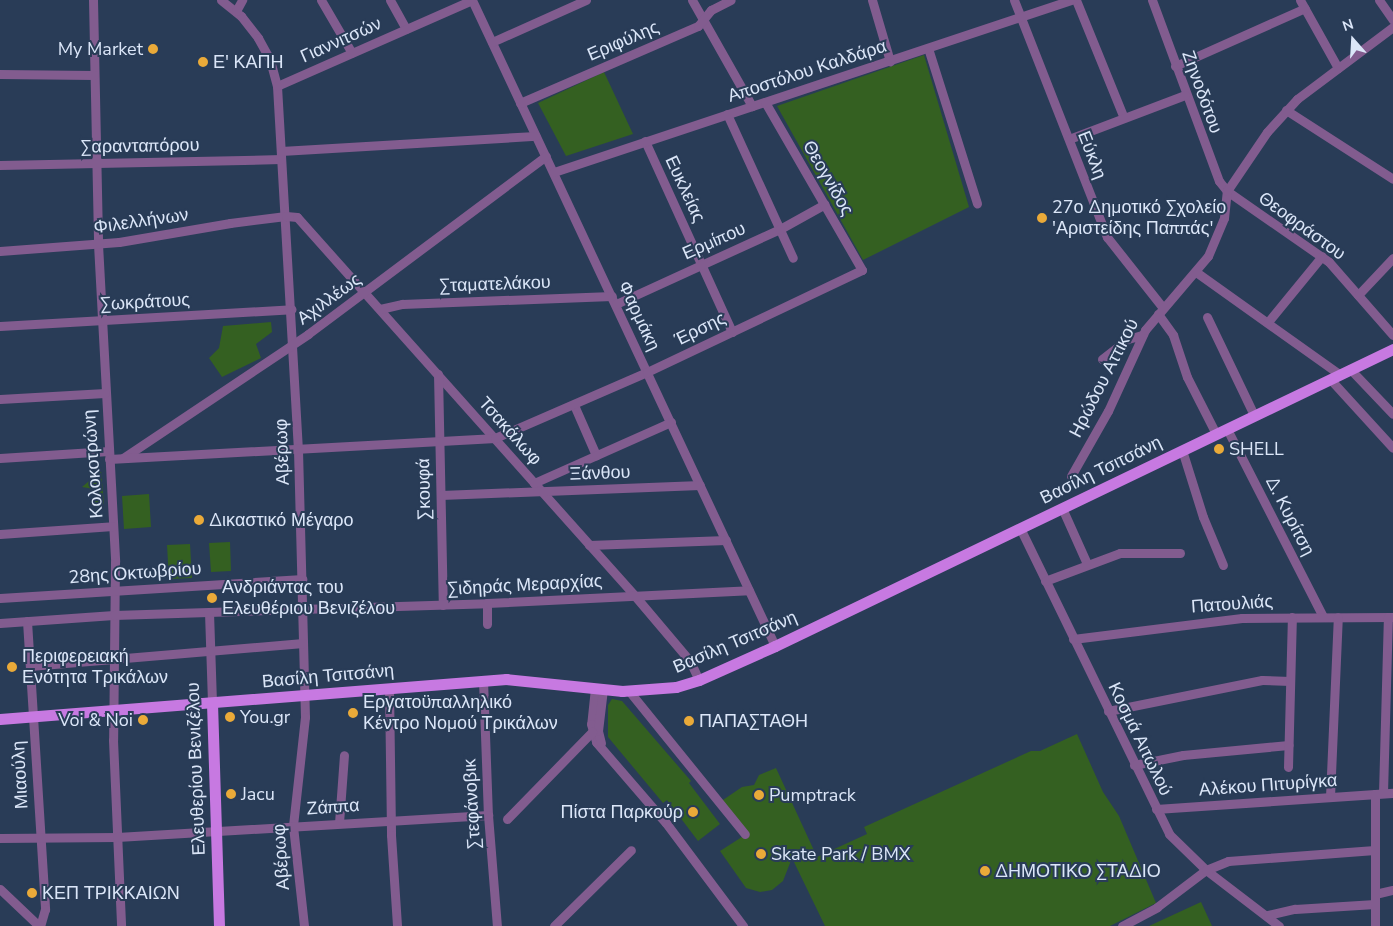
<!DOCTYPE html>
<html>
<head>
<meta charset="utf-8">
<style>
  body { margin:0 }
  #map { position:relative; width:1393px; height:926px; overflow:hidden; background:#293c57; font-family:"Nunito Sans",sans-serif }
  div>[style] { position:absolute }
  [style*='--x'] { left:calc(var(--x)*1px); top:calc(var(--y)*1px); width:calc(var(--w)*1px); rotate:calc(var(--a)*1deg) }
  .green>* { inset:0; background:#346021 }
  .minor>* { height:9px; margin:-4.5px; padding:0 4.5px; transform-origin:4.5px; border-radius:4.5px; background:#825c8f }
  .major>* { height:11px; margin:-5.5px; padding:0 5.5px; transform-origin:5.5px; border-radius:5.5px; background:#c779e1 }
  .dots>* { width:14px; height:14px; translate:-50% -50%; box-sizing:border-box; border:2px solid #293c57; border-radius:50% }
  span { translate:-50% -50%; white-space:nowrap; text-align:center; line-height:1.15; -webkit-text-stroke:4px #293c57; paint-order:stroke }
  .street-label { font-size:18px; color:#dbe6f8 }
  .poi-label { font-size:18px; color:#dbe6f8 }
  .right { translate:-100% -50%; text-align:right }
  .left { translate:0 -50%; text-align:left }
  .north { position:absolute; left:1328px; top:15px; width:50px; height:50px; -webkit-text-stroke:4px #293c57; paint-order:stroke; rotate:341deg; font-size:14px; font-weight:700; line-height:20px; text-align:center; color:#dbe6f8 }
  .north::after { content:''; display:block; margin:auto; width:18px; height:22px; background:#dbe6f8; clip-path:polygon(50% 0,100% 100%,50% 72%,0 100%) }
</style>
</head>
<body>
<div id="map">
  <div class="green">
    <div style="clip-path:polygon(924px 55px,969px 207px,863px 260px,777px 106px)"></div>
    <div style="clip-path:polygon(604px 72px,633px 134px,566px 156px,538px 103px)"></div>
    <div style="clip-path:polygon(271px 322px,272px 332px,256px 344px,261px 358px,222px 377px,209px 358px,219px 348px,223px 326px)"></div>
    <div style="clip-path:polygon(101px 471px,104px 504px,95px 504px,94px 489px,82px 487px)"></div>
    <div style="clip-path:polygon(149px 494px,151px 527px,124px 529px,122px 496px)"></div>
    <div style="clip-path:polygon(230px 542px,231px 571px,211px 572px,209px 543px)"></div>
    <div style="clip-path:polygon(190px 544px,192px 578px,169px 579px,167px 545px)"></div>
    <div style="clip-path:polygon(612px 699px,622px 701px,691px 781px,689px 783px,720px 824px,698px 841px,667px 800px,663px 803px,608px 737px,608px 705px)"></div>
    <div style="clip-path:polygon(1077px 734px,1103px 792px,1119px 816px,1156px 903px,1110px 926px,825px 926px,792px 858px,783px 881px,772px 890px,760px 892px,746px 888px,720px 851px,745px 835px,720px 802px,742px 787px,754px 785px,759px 775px,776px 768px,817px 857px,867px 834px,864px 827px,1031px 751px,1040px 751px)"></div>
    <div style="clip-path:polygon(1201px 902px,1212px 926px,1149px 926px)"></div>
  </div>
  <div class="minor">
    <div style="--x:93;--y:0;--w:244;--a:88.8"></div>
    <div style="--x:98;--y:244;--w:318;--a:86.9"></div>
    <div style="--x:115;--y:562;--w:178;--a:90.6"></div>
    <div style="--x:113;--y:740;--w:186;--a:87.5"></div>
    <div style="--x:221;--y:0;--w:26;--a:39"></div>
    <div style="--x:241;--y:16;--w:28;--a:52"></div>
    <div style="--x:258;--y:38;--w:25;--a:61"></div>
    <div style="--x:270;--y:60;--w:27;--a:75"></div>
    <div style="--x:277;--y:86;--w:365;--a:86.7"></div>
    <div style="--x:298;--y:450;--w:267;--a:88.5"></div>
    <div style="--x:305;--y:717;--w:110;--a:96.3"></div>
    <div style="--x:293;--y:826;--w:101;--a:83.7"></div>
    <div style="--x:321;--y:0;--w:61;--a:59.7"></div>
    <div style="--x:390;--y:0;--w:33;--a:61"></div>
    <div style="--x:472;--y:0;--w:714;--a:64.87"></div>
    <div style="--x:692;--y:0;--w:122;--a:60.5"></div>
    <div style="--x:872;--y:0;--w:64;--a:73.6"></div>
    <div style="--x:1014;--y:0;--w:255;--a:68.6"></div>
    <div style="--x:1107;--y:237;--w:90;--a:51.7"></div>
    <div style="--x:1076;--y:0;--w:127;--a:67.9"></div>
    <div style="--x:1152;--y:0;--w:193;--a:69.7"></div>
    <div style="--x:1219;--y:181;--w:13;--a:51"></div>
    <div style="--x:1227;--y:191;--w:124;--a:34.8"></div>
    <div style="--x:1329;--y:262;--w:97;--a:48.8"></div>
    <div style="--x:1300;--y:0;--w:78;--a:60.8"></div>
    <div style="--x:1379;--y:0;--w:24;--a:55"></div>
    <div style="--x:236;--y:11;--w:13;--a:-61"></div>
    <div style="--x:492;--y:42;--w:103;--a:-24.1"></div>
    <div style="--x:928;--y:48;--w:163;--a:72.5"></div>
    <div style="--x:1175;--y:66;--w:142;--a:-24"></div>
    <div style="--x:0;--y:74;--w:94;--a:0.6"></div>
    <div style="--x:277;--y:86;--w:213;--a:-23.8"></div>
    <div style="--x:520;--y:103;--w:194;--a:-23.4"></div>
    <div style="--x:698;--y:26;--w:21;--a:-51"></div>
    <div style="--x:711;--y:10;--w:22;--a:-27"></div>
    <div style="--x:1286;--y:110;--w:127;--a:32.8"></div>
    <div style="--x:727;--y:114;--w:158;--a:65.4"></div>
    <div style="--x:1069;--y:139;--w:124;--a:-20.8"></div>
    <div style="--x:645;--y:141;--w:210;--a:65.5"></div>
    <div style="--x:281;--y:151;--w:255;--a:-3.4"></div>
    <div style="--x:0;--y:165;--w:281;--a:-1.2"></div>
    <div style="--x:554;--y:172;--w:545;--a:-18.4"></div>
    <div style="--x:0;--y:251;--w:119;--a:-4.3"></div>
    <div style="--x:119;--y:242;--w:113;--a:-9.7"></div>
    <div style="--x:230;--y:223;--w:56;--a:-7.1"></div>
    <div style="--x:286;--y:216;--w:11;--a:5"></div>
    <div style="--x:297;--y:217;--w:508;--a:48.27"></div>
    <div style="--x:635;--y:596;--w:85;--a:49.8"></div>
    <div style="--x:690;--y:661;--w:21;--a:65"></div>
    <div style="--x:1196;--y:272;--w:176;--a:35.5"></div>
    <div style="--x:1358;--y:295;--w:51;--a:-46.6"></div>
    <div style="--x:616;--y:304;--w:180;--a:-24.6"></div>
    <div style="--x:780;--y:229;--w:51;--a:-29.1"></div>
    <div style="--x:380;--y:309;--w:23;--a:-13"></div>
    <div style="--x:402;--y:304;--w:210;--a:-2.2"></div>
    <div style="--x:1158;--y:314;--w:26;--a:54"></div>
    <div style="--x:1173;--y:335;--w:44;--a:71.6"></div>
    <div style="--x:1187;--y:377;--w:64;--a:63"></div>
    <div style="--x:1207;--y:317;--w:109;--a:64.4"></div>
    <div style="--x:1268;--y:322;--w:85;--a:-50.7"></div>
    <div style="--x:0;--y:326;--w:292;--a:-3.3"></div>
    <div style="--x:1102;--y:359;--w:33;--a:-38"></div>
    <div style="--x:1128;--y:339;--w:15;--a:-16"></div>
    <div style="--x:1350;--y:369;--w:62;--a:46.3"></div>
    <div style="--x:438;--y:374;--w:231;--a:88.8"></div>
    <div style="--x:1330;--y:379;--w:93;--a:47.6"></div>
    <div style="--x:0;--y:399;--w:105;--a:-3.3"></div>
    <div style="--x:574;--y:405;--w:55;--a:66.3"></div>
    <div style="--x:1227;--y:429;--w:211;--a:62.9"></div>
    <div style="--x:1182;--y:450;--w:70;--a:72.6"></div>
    <div style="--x:1203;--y:517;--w:52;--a:67.4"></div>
    <div style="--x:0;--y:458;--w:109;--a:-3.7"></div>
    <div style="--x:123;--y:458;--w:223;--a:-33.8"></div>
    <div style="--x:308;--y:334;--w:297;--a:-36.8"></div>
    <div style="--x:109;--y:459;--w:387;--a:-3.1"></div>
    <div style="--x:495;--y:438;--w:166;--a:-23.5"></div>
    <div style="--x:647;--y:372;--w:238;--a:-25.4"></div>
    <div style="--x:862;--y:270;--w:194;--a:-120"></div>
    <div style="--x:1071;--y:476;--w:75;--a:-60.4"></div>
    <div style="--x:1108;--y:411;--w:89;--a:-65.4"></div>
    <div style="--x:1145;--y:330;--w:97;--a:-49.6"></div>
    <div style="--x:1208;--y:256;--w:41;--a:-67.2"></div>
    <div style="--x:1224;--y:218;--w:27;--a:-84"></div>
    <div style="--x:1227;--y:191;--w:71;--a:-55.9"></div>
    <div style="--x:1267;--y:132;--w:45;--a:-47.7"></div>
    <div style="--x:1297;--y:99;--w:120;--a:-36.9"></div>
    <div style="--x:534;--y:483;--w:150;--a:-24"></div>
    <div style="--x:441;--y:495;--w:259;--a:-2.2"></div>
    <div style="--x:1062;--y:508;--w:61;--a:65.9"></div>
    <div style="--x:1020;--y:528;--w:340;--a:64"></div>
    <div style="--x:1169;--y:834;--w:52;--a:44.2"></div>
    <div style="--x:1206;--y:870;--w:92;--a:37.5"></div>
    <div style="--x:0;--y:534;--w:113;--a:-4"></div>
    <div style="--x:589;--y:545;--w:137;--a:-2.1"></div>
    <div style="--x:1045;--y:581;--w:80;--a:-20.5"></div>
    <div style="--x:1120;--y:553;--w:60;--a:0"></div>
    <div style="--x:0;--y:598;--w:303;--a:-3.6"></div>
    <div style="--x:487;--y:603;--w:21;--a:90"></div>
    <div style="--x:209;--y:612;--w:91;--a:88.1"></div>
    <div style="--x:27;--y:621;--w:289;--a:86.4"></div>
    <div style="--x:45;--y:909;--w:18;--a:106"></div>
    <div style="--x:0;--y:623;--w:114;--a:-4"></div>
    <div style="--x:114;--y:615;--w:373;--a:-1.8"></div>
    <div style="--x:487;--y:603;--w:262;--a:-2.8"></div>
    <div style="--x:1073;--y:639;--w:170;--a:-7.1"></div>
    <div style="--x:1242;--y:618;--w:151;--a:-0.4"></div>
    <div style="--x:30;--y:666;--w:274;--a:-4.8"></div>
    <div style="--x:483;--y:680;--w:135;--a:87.9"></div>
    <div style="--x:488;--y:815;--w:111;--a:85.4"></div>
    <div style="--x:389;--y:688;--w:147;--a:89.2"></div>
    <div style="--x:391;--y:835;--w:91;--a:86.2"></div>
    <div style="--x:595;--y:688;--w:36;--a:96"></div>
    <div style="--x:591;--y:724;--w:19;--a:74"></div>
    <div style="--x:596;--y:742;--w:107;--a:49.2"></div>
    <div style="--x:666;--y:823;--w:129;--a:53.2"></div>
    <div style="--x:629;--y:691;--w:184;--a:51"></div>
    <div style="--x:1108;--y:711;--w:157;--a:-11.4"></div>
    <div style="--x:1262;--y:680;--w:28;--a:2"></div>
    <div style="--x:601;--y:743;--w:12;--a:-104"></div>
    <div style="--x:598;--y:731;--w:42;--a:-83.2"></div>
    <div style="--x:1134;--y:765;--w:50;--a:-11.5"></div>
    <div style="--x:1183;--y:755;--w:106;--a:-5.4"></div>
    <div style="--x:1288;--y:767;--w:150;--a:-88.5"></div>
    <div style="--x:1383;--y:793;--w:176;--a:-88.4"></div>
    <div style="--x:1330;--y:797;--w:180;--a:-87.5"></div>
    <div style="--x:1156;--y:809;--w:238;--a:-3.9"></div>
    <div style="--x:507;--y:819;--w:122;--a:-45.7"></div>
    <div style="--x:339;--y:823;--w:68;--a:-85.8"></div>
    <div style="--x:0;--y:838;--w:117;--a:-0.5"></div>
    <div style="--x:117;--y:837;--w:372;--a:-3.4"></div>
    <div style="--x:0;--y:889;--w:54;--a:43.5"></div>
    <div style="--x:1375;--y:894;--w:18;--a:-13"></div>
    <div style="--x:1268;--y:915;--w:28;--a:-13"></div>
    <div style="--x:1295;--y:909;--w:80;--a:-3.6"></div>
    <div style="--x:554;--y:926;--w:108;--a:-44.6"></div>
    <div style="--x:1122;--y:926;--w:40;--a:-28"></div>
    <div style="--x:1157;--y:907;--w:61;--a:-37.1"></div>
    <div style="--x:1206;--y:870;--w:24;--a:-22"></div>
    <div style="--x:1228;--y:861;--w:147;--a:-4.3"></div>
    <div style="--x:1375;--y:926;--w:132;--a:-90"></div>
  </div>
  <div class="major">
    <div style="--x:212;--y:703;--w:223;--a:88.2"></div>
    <div style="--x:0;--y:719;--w:508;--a:-4.52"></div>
    <div style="--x:506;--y:679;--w:117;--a:5.9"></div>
    <div style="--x:622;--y:691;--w:54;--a:-4.2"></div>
    <div style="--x:676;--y:687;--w:24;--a:-17"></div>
    <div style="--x:699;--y:680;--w:83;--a:-24.1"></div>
    <div style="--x:775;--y:646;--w:686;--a:-25.67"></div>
  </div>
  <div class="dots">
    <div style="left:153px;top:49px;background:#eaaa39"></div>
    <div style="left:203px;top:62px;background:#eaaa39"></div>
    <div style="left:1042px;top:218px;background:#eaaa39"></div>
    <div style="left:1219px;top:449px;background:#eaaa39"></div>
    <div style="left:199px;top:520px;background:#eaaa39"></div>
    <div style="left:212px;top:598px;background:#eaaa39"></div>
    <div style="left:12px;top:667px;background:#eaaa39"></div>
    <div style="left:353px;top:713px;background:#eaaa39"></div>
    <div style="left:230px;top:717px;background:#eaaa39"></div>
    <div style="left:143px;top:720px;background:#eaaa39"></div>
    <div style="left:689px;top:721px;background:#eaaa39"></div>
    <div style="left:231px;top:794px;background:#eaaa39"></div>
    <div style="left:759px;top:795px;background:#eaaa39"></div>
    <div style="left:693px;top:812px;background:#eaaa39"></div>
    <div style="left:761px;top:854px;background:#eaaa39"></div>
    <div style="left:985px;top:871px;background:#eaaa39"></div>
    <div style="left:32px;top:893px;background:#eaaa39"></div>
  </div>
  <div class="street-label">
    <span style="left:341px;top:40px;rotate:-24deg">Γιαννιτσών</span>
    <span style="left:623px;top:41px;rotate:-23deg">Εριφύλης</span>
    <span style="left:807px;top:71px;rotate:-18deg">Αποστόλου Καλδάρα</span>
    <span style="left:1202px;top:92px;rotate:70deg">Ζηνοδότου</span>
    <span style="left:140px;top:146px;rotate:-1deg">Σαρανταπόρου</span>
    <span style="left:1092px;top:155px;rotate:69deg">Εύκλη</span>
    <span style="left:828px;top:178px;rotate:60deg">Θεογνίδος</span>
    <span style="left:685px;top:189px;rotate:65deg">Ευκλείας</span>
    <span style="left:141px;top:221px;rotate:-8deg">Φιλελλήνων</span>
    <span style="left:1302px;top:226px;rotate:36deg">Θεοφράστου</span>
    <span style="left:714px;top:241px;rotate:-24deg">Ερμίπου</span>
    <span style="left:495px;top:284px;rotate:-2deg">Σταματελάκου</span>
    <span style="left:329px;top:299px;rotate:-36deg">Αχιλλέως</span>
    <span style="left:145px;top:302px;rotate:-3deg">Σωκράτους</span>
    <span style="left:639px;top:316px;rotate:65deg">Φαρμάκη</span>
    <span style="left:700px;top:329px;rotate:-26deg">Έρσης</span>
    <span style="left:1104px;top:378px;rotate:-63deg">Ηρώδου Αττικού</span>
    <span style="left:510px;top:431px;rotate:48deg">Τσακάλωφ</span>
    <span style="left:282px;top:452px;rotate:-92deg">Αβέρωφ</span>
    <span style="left:93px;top:464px;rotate:-94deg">Κολοκοτρώνη</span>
    <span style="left:1101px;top:470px;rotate:-26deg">Βασίλη Τσιτσάνη</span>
    <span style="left:600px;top:473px;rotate:-2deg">Ξάνθου</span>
    <span style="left:424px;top:489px;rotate:-91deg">Σκουφά</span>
    <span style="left:1290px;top:516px;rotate:63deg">Δ. Κυρίτση</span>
    <span style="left:135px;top:573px;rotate:-4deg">28ης Οκτωβρίου</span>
    <span style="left:525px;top:585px;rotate:-3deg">Σιδηράς Μεραρχίας</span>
    <span style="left:1232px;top:604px;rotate:-4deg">Πατουλιάς</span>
    <span style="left:735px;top:642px;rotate:-23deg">Βασίλη Τσιτσάνη</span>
    <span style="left:328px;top:676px;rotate:-5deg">Βασίλη Τσιτσάνη</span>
    <span style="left:1140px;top:739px;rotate:64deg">Κοσμά Αιτωλού</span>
    <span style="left:196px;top:769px;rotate:-92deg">Ελευθερίου Βενιζέλου</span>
    <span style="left:20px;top:775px;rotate:-93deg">Μιαούλη</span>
    <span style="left:1268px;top:785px;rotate:-4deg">Αλέκου Πιτυρίγκα</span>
    <span style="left:472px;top:804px;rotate:-93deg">Στεφάνοβικ</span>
    <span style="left:333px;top:807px;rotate:-4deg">Ζάππα</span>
    <span style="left:281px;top:857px;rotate:-94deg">Αβέρωφ</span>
  </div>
  <div class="poi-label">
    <span class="right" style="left:143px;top:49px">My Market</span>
    <span class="left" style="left:213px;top:62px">Ε' ΚΑΠΗ</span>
    <span class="left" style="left:1052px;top:218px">27ο Δημοτικό Σχολείο<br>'Αριστείδης Παππάς'</span>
    <span class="left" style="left:1229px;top:449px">SHELL</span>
    <span class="left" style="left:209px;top:520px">Δικαστικό Μέγαρο</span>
    <span class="left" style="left:222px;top:598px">Ανδριάντας του<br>Ελευθέριου Βενιζέλου</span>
    <span class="left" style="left:22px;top:667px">Περιφερειακή<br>Ενότητα Τρικάλων</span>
    <span class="left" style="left:363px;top:713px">Εργατοϋπαλληλικό<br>Κέντρο Νομού Τρικάλων</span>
    <span class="left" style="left:240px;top:717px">You.gr</span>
    <span class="right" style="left:133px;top:720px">Voi &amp; Noi</span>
    <span class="left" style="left:699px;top:721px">ΠΑΠΑΣΤΑΘΗ</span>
    <span class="left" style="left:241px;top:794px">Jacu</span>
    <span class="left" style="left:769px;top:795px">Pumptrack</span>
    <span class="right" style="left:683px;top:812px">Πίστα Παρκούρ</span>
    <span class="left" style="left:771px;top:854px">Skate Park / BMX</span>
    <span class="left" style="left:995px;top:871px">ΔΗΜΟΤΙΚΟ ΣΤΑΔΙΟ</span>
    <span class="left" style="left:42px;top:893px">ΚΕΠ ΤΡΙΚΚΑΙΩΝ</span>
  </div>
  <div class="north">N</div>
</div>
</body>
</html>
